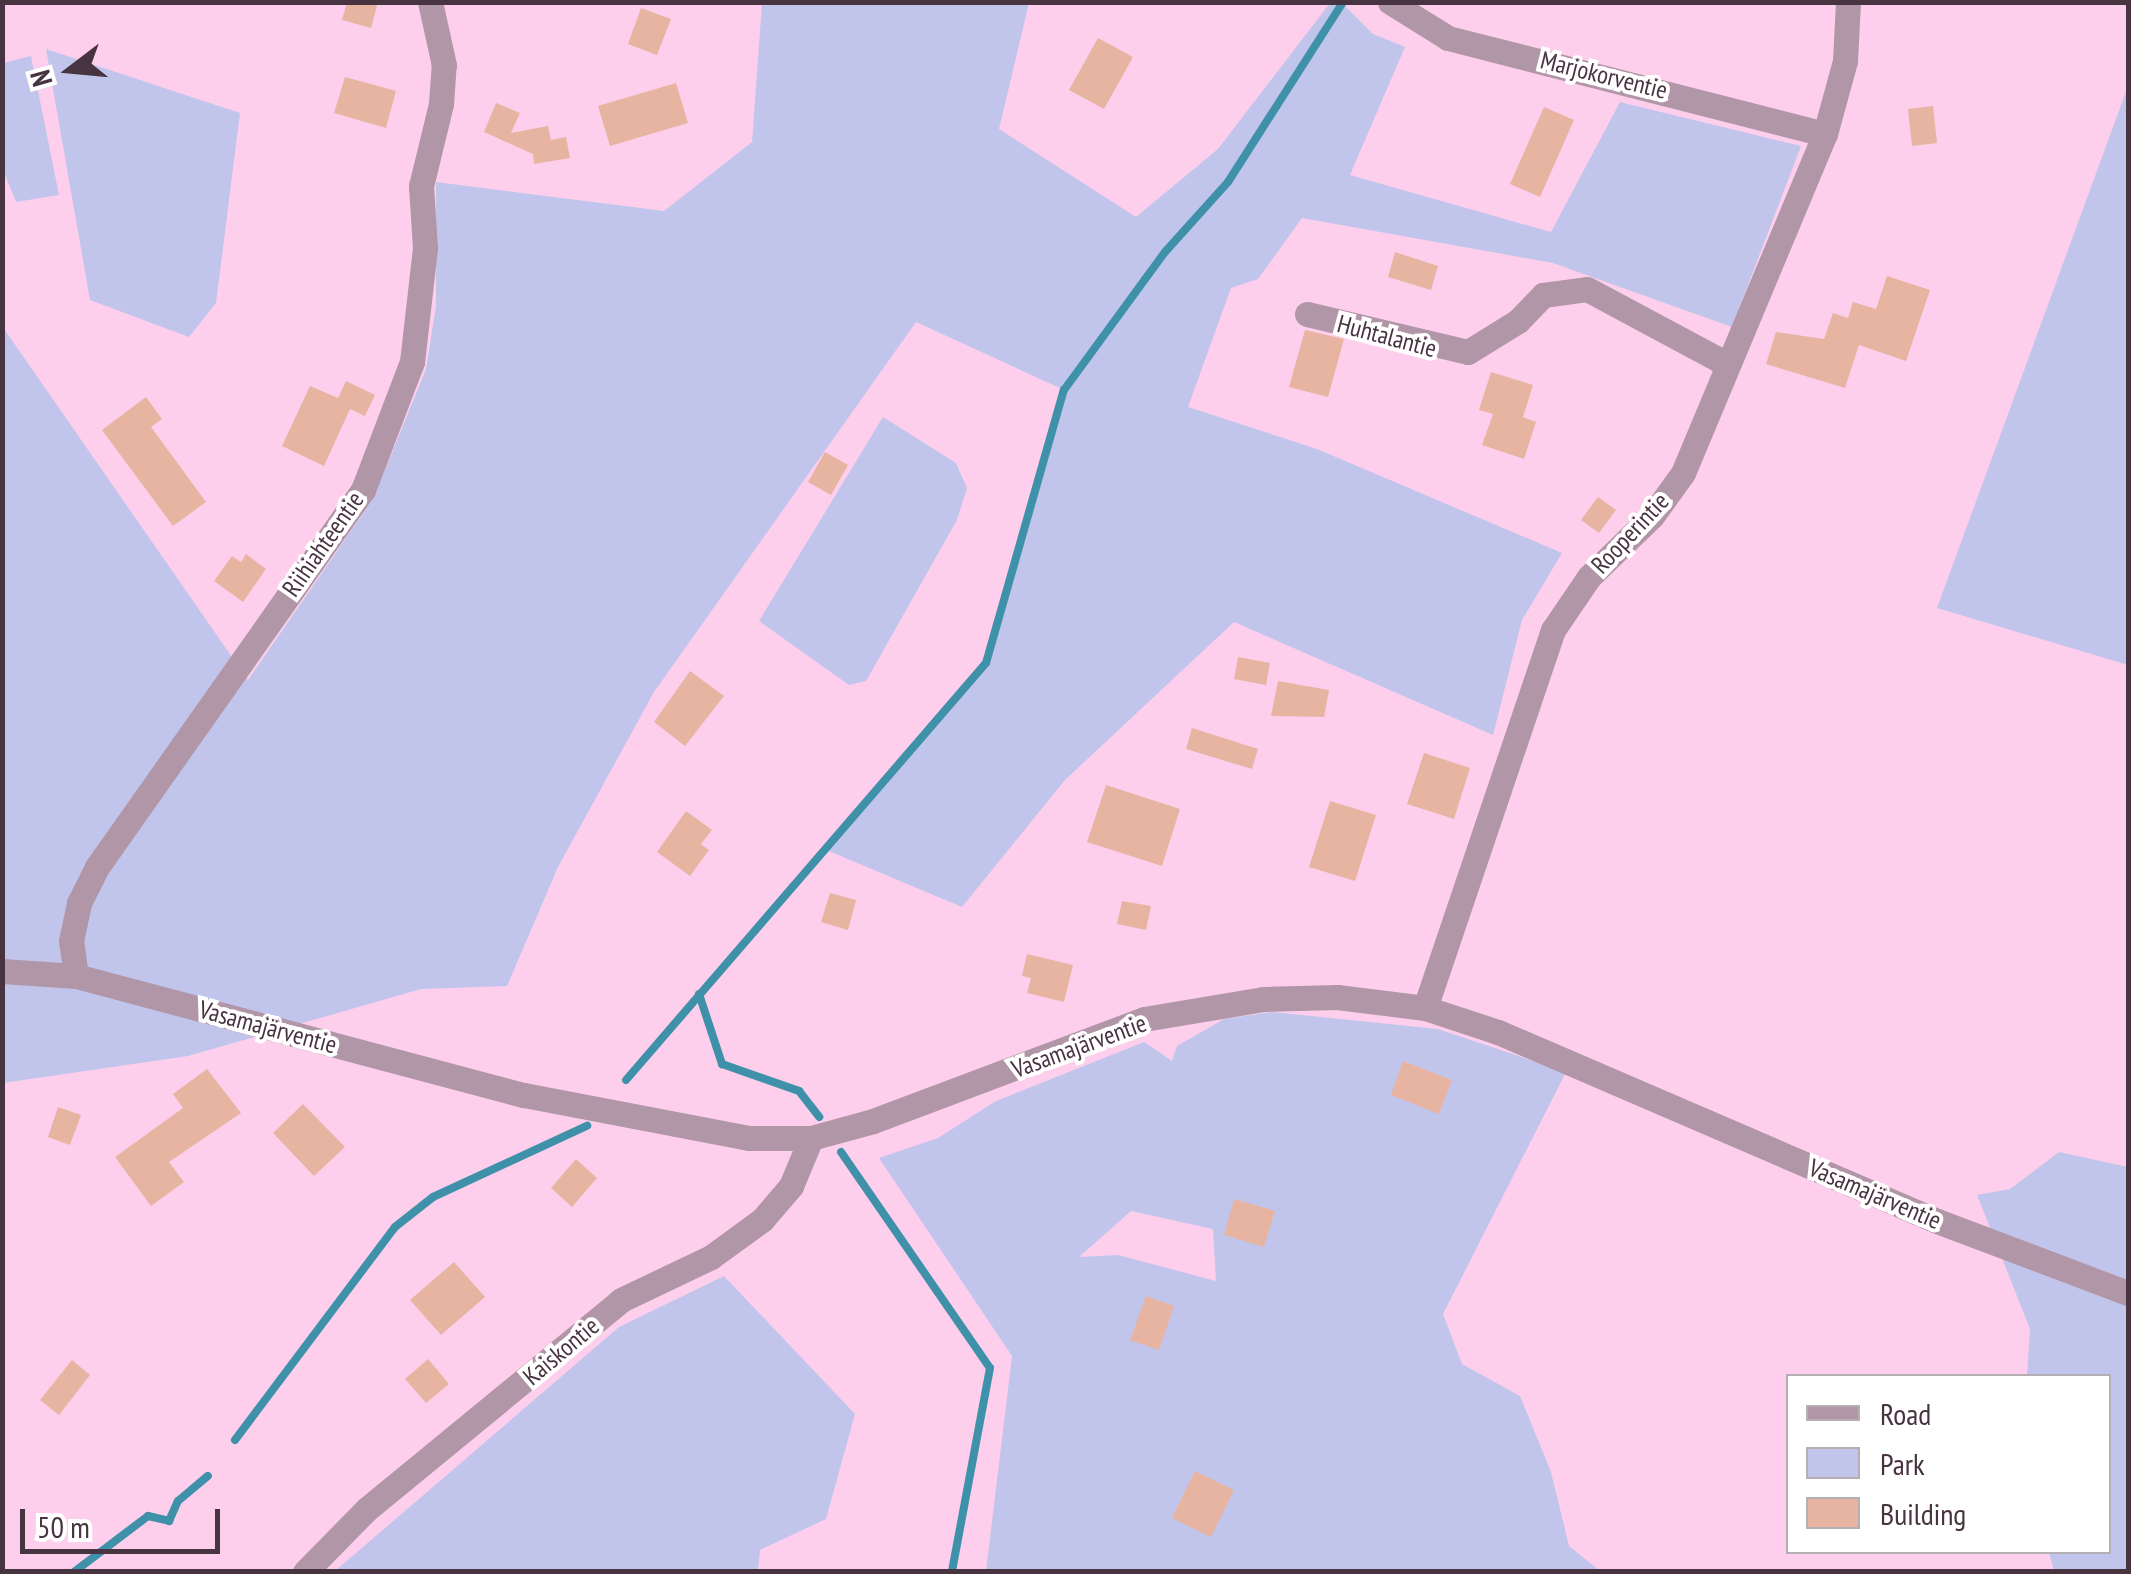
<!DOCTYPE html>
<html>
<head>
<meta charset="utf-8">
<style>
  body { margin:0 }
  #map { position:relative; width:2131px; height:1574px; overflow:hidden; background:#fdcfec; font-family:"PT Sans Narrow",sans-serif }
  div>[style] { position:absolute }
  [style*='--x'] { left:calc(var(--x)*1px); top:calc(var(--y)*1px); width:calc(var(--w)*1px); rotate:calc(var(--a)*1deg) }
  .green>* { inset:0; background:#c1c5ec }
  .stream>* { height:8px; margin:-4px; padding:0 4px; transform-origin:4px; border-radius:4px; background:#3f91a9 }
  .building>* { inset:0; background:#e7b4a2 }
  .minor>* { height:25px; margin:-12.5px; padding:0 12.5px; transform-origin:12.5px; border-radius:12.5px; background:#b096a6 }
  span { translate:-50% -50%; white-space:nowrap; text-align:center; line-height:1.15; -webkit-text-stroke:8px #fff; paint-order:stroke }
  .street-label { font-size:25px; color:#473440 }
  .frame { position:absolute; inset:0; border:5px solid #473440; pointer-events:none }
  .legend { position:absolute; left:1786px; top:1374px; width:325px; height:180px; box-sizing:border-box; background:#fff; border:2px solid #b5aeb3; margin:0; padding:12px 18px; list-style:none; font-size:30px; color:#473440 }
  .legend li { display:flex; align-items:center; gap:20px; height:50px }
  .legend b { width:50px; border:2px solid #b5aeb3 }
  .north { position:absolute; left:20px; top:20px; width:100px; height:100px; -webkit-text-stroke:8px #fff; paint-order:stroke; rotate:254deg; font-size:28px; font-weight:700; line-height:40px; text-align:center; color:#473440 }
  .north::after { content:''; display:block; margin:auto; width:35px; height:45px; background:#473440; clip-path:polygon(50% 0,100% 100%,50% 72%,0 100%) }
  .scale { position:absolute; left:20px; top:1509px; width:200px; height:45px; box-sizing:border-box; border:5px solid #473440; border-top:0; padding-left:12px; font-size:30px; line-height:35px; white-space:nowrap; color:#473440; -webkit-text-stroke:8px #fff; paint-order:stroke }
</style>
</head>
<body>
<div id="map">
  <div class="green">
    <div style="clip-path:polygon(762px 3px,1029px 3px,999px 129px,1136px 217px,1218px 149px,1330px 3px,1342px 3px,1373px 34px,1405px 47px,1350px 175px,1551px 232px,1620px 102px,1801px 146px,1732px 327px,1553px 263px,1302px 218px,1258px 279px,1231px 288px,1188px 407px,1317px 449px,1562px 553px,1522px 620px,1493px 735px,1234px 622px,1065px 780px,962px 907px,824px 849px,986px 663px,1064px 390px,916px 322px,654px 692px,558px 867px,507px 986px,421px 989px,188px 1056px,3px 1083px,2px 326px,248px 680px,373px 499px,426px 369px,436px 306px,436px 182px,664px 211px,752px 142px)"></div>
    <div style="clip-path:polygon(46px 49px,240px 113px,216px 303px,189px 337px,90px 300px)"></div>
    <div style="clip-path:polygon(31px 56px,59px 195px,16px 202px,3px 170px,3px 63px)"></div>
    <div style="clip-path:polygon(2128px 86px,2128px 665px,1937px 608px)"></div>
    <div style="clip-path:polygon(883px 417px,956px 463px,967px 488px,957px 520px,866px 681px,849px 685px,759px 621px)"></div>
    <div style="clip-path:polygon(evenodd,1272px 1012px,1438px 1029px,1566px 1072px,1443px 1314px,1462px 1364px,1520px 1396px,1551px 1472px,1569px 1546px,1600px 1571px,986px 1571px,1012px 1356px,879px 1158px,938px 1138px,996px 1101px,1144px 1042px,1172px 1061px,1177px 1046px,1224px 1019px,1272px 1012px,1131px 1211px,1213px 1229px,1216px 1281px,1118px 1255px,1079px 1257px,1131px 1211px)"></div>
    <div style="clip-path:polygon(2059px 1152px,2128px 1167px,2128px 1571px,2054px 1571px,2049px 1552px,2108px 1552px,2108px 1376px,2027px 1376px,2030px 1329px,1977px 1195px,2010px 1189px)"></div>
    <div style="clip-path:polygon(724px 1276px,855px 1414px,826px 1519px,760px 1550px,758px 1571px,335px 1571px,619px 1327px)"></div>
  </div>
  <div class="stream">
    <div style="--x:699;--y:994;--w:74;--a:71.8"></div>
    <div style="--x:722;--y:1064;--w:82;--a:19.3"></div>
    <div style="--x:799;--y:1091;--w:33;--a:52"></div>
    <div style="--x:626;--y:1080;--w:551;--a:-49.2"></div>
    <div style="--x:986;--y:663;--w:284;--a:-74.1"></div>
    <div style="--x:1064;--y:390;--w:171;--a:-53.8"></div>
    <div style="--x:1165;--y:252;--w:94;--a:-48"></div>
    <div style="--x:1228;--y:182;--w:214;--a:-57.4"></div>
    <div style="--x:841;--y:1152;--w:262;--a:55.4"></div>
    <div style="--x:990;--y:1368;--w:208;--a:100.6"></div>
    <div style="--x:235;--y:1440;--w:266;--a:-53.1"></div>
    <div style="--x:395;--y:1227;--w:48;--a:-38.3"></div>
    <div style="--x:433;--y:1197;--w:170;--a:-24.8"></div>
    <div style="--x:74;--y:1572;--w:93;--a:-37.1"></div>
    <div style="--x:148;--y:1516;--w:22;--a:13"></div>
    <div style="--x:169;--y:1521;--w:22;--a:-66"></div>
    <div style="--x:178;--y:1501;--w:39;--a:-40"></div>
  </div>
  <div class="building">
    <div style="clip-path:polygon(347px 2px,378px 2px,371px 28px,342px 20px)"></div>
    <div style="clip-path:polygon(641px 8px,671px 19px,657px 55px,628px 44px)"></div>
    <div style="clip-path:polygon(1098px 38px,1133px 57px,1104px 109px,1069px 90px)"></div>
    <div style="clip-path:polygon(345px 77px,396px 91px,386px 128px,334px 113px)"></div>
    <div style="clip-path:polygon(676px 83px,688px 123px,610px 146px,598px 106px)"></div>
    <div style="clip-path:polygon(496px 103px,520px 113px,511px 133px,548px 126px,551px 140px,566px 137px,570px 158px,534px 164px,533px 154px,484px 132px)"></div>
    <div style="clip-path:polygon(1933px 106px,1937px 143px,1912px 146px,1908px 109px)"></div>
    <div style="clip-path:polygon(1544px 107px,1574px 120px,1540px 197px,1510px 184px)"></div>
    <div style="clip-path:polygon(1395px 252px,1438px 266px,1431px 290px,1388px 277px)"></div>
    <div style="clip-path:polygon(1887px 276px,1930px 290px,1906px 361px,1859px 345px,1845px 388px,1766px 364px,1776px 332px,1824px 339px,1833px 313px,1848px 318px,1853px 302px,1876px 309px)"></div>
    <div style="clip-path:polygon(1305px 330px,1344px 339px,1328px 397px,1289px 387px)"></div>
    <div style="clip-path:polygon(1491px 372px,1533px 385px,1523px 417px,1536px 422px,1524px 459px,1482px 445px,1493px 414px,1479px 410px)"></div>
    <div style="clip-path:polygon(346px 381px,375px 395px,365px 416px,350px 409px,324px 466px,282px 446px,310px 386px,338px 398px)"></div>
    <div style="clip-path:polygon(146px 397px,162px 419px,151px 427px,206px 502px,173px 526px,102px 430px)"></div>
    <div style="clip-path:polygon(825px 452px,848px 465px,831px 495px,808px 482px)"></div>
    <div style="clip-path:polygon(1598px 497px,1616px 510px,1599px 533px,1581px 520px)"></div>
    <div style="clip-path:polygon(246px 554px,266px 569px,243px 602px,214px 581px,232px 556px,241px 562px)"></div>
    <div style="clip-path:polygon(1238px 657px,1270px 663px,1266px 685px,1234px 679px)"></div>
    <div style="clip-path:polygon(690px 671px,724px 696px,685px 746px,654px 722px)"></div>
    <div style="clip-path:polygon(1278px 681px,1329px 690px,1324px 717px,1271px 716px)"></div>
    <div style="clip-path:polygon(1192px 728px,1258px 749px,1252px 769px,1186px 749px)"></div>
    <div style="clip-path:polygon(1424px 753px,1470px 768px,1454px 819px,1407px 804px)"></div>
    <div style="clip-path:polygon(1106px 785px,1180px 809px,1162px 866px,1087px 842px)"></div>
    <div style="clip-path:polygon(1330px 801px,1376px 815px,1355px 881px,1309px 867px)"></div>
    <div style="clip-path:polygon(686px 811px,712px 830px,701px 844px,709px 850px,690px 876px,657px 852px)"></div>
    <div style="clip-path:polygon(830px 893px,856px 900px,848px 930px,821px 922px)"></div>
    <div style="clip-path:polygon(1122px 901px,1151px 906px,1146px 930px,1117px 924px)"></div>
    <div style="clip-path:polygon(1027px 954px,1073px 965px,1064px 1002px,1027px 993px,1031px 978px,1022px 976px)"></div>
    <div style="clip-path:polygon(1403px 1061px,1452px 1080px,1439px 1114px,1391px 1095px)"></div>
    <div style="clip-path:polygon(207px 1069px,241px 1113px,169px 1162px,184px 1182px,151px 1206px,115px 1157px,183px 1108px,173px 1094px)"></div>
    <div style="clip-path:polygon(303px 1104px,345px 1147px,314px 1176px,273px 1133px)"></div>
    <div style="clip-path:polygon(58px 1107px,81px 1115px,70px 1145px,48px 1137px)"></div>
    <div style="clip-path:polygon(576px 1159px,597px 1178px,572px 1207px,551px 1188px)"></div>
    <div style="clip-path:polygon(1234px 1199px,1275px 1211px,1264px 1247px,1224px 1235px)"></div>
    <div style="clip-path:polygon(454px 1262px,485px 1297px,441px 1335px,410px 1300px)"></div>
    <div style="clip-path:polygon(1146px 1296px,1174px 1306px,1159px 1350px,1130px 1340px)"></div>
    <div style="clip-path:polygon(428px 1359px,449px 1384px,426px 1403px,405px 1379px)"></div>
    <div style="clip-path:polygon(72px 1360px,90px 1375px,59px 1415px,40px 1400px)"></div>
    <div style="clip-path:polygon(1195px 1471px,1234px 1490px,1211px 1537px,1172px 1518px)"></div>
  </div>
  <div class="minor">
    <div style="--x:1390;--y:2;--w:68;--a:31.8"></div>
    <div style="--x:1448;--y:38;--w:389;--a:14.3"></div>
    <div style="--x:1307;--y:314;--w:165;--a:13.3"></div>
    <div style="--x:1468;--y:352;--w:59;--a:-31.8"></div>
    <div style="--x:1518;--y:321;--w:36;--a:-46"></div>
    <div style="--x:1543;--y:295;--w:44;--a:-7.8"></div>
    <div style="--x:1587;--y:289;--w:159;--a:28.2"></div>
    <div style="--x:2;--y:971;--w:74;--a:3.9"></div>
    <div style="--x:76;--y:976;--w:464;--a:14.9"></div>
    <div style="--x:524;--y:1095;--w:229;--a:10.8"></div>
    <div style="--x:749;--y:1138;--w:62;--a:0"></div>
    <div style="--x:811;--y:1138;--w:64;--a:-15.3"></div>
    <div style="--x:873;--y:1121;--w:290;--a:-20.6"></div>
    <div style="--x:1144;--y:1019;--w:121;--a:-9.5"></div>
    <div style="--x:1263;--y:999;--w:74;--a:-1.5"></div>
    <div style="--x:1337;--y:997;--w:89;--a:7.1"></div>
    <div style="--x:1425;--y:1008;--w:77;--a:18.2"></div>
    <div style="--x:1498;--y:1032;--w:478;--a:23.3"></div>
    <div style="--x:1937;--y:1221;--w:204;--a:20.7"></div>
    <div style="--x:76;--y:976;--w:35;--a:-98"></div>
    <div style="--x:71;--y:941;--w:39;--a:-78"></div>
    <div style="--x:79;--y:903;--w:40;--a:-63.4"></div>
    <div style="--x:97;--y:867;--w:461;--a:-54.8"></div>
    <div style="--x:363;--y:490;--w:137;--a:-69.1"></div>
    <div style="--x:412;--y:362;--w:115;--a:-83.5"></div>
    <div style="--x:425;--y:248;--w:62;--a:-93.7"></div>
    <div style="--x:421;--y:186;--w:84;--a:-76.3"></div>
    <div style="--x:441;--y:104;--w:39;--a:-86"></div>
    <div style="--x:444;--y:65;--w:65;--a:-102.5"></div>
    <div style="--x:1425;--y:1008;--w:399;--a:-71.3"></div>
    <div style="--x:1553;--y:630;--w:64;--a:-55.8"></div>
    <div style="--x:1589;--y:577;--w:88;--a:-44.1"></div>
    <div style="--x:1652;--y:516;--w:53;--a:-54.2"></div>
    <div style="--x:1683;--y:473;--w:368;--a:-67.3"></div>
    <div style="--x:1825;--y:134;--w:76;--a:-74.7"></div>
    <div style="--x:1845;--y:61;--w:59;--a:-87.1"></div>
    <div style="--x:305;--y:1572;--w:88;--a:-45.5"></div>
    <div style="--x:367;--y:1509;--w:329;--a:-39.4"></div>
    <div style="--x:621;--y:1300;--w:100;--a:-25.5"></div>
    <div style="--x:711;--y:1257;--w:63;--a:-36"></div>
    <div style="--x:762;--y:1220;--w:45;--a:-49.5"></div>
    <div style="--x:791;--y:1186;--w:52;--a:-67.4"></div>
  </div>
  <div class="street-label">
    <span style="left:1604px;top:75px;rotate:14deg">Marjokorventie</span>
    <span style="left:1387px;top:336px;rotate:15deg">Huhtalantie</span>
    <span style="left:1630px;top:533px;rotate:-47deg">Rooperintie</span>
    <span style="left:323px;top:544px;rotate:-55deg">Riihiahteentie</span>
    <span style="left:268px;top:1027px;rotate:15deg">Vasamajärventie</span>
    <span style="left:1079px;top:1046px;rotate:-20deg">Vasamajärventie</span>
    <span style="left:1875px;top:1194px;rotate:23deg">Vasamajärventie</span>
    <span style="left:561px;top:1351px;rotate:-40deg">Kaiskontie</span>
  </div>
  <div class="frame"></div>
  <ul class="legend">
  <li><b style="height:12px;background:#b096a6"></b>Road</li>
  <li><b style="height:28px;background:#c1c5ec"></b>Park</li>
  <li><b style="height:28px;background:#e7b4a2"></b>Building</li>
  </ul>
  <div class="north">N</div>
  <div class="scale">50 m</div>
</div>
</body>
</html>
